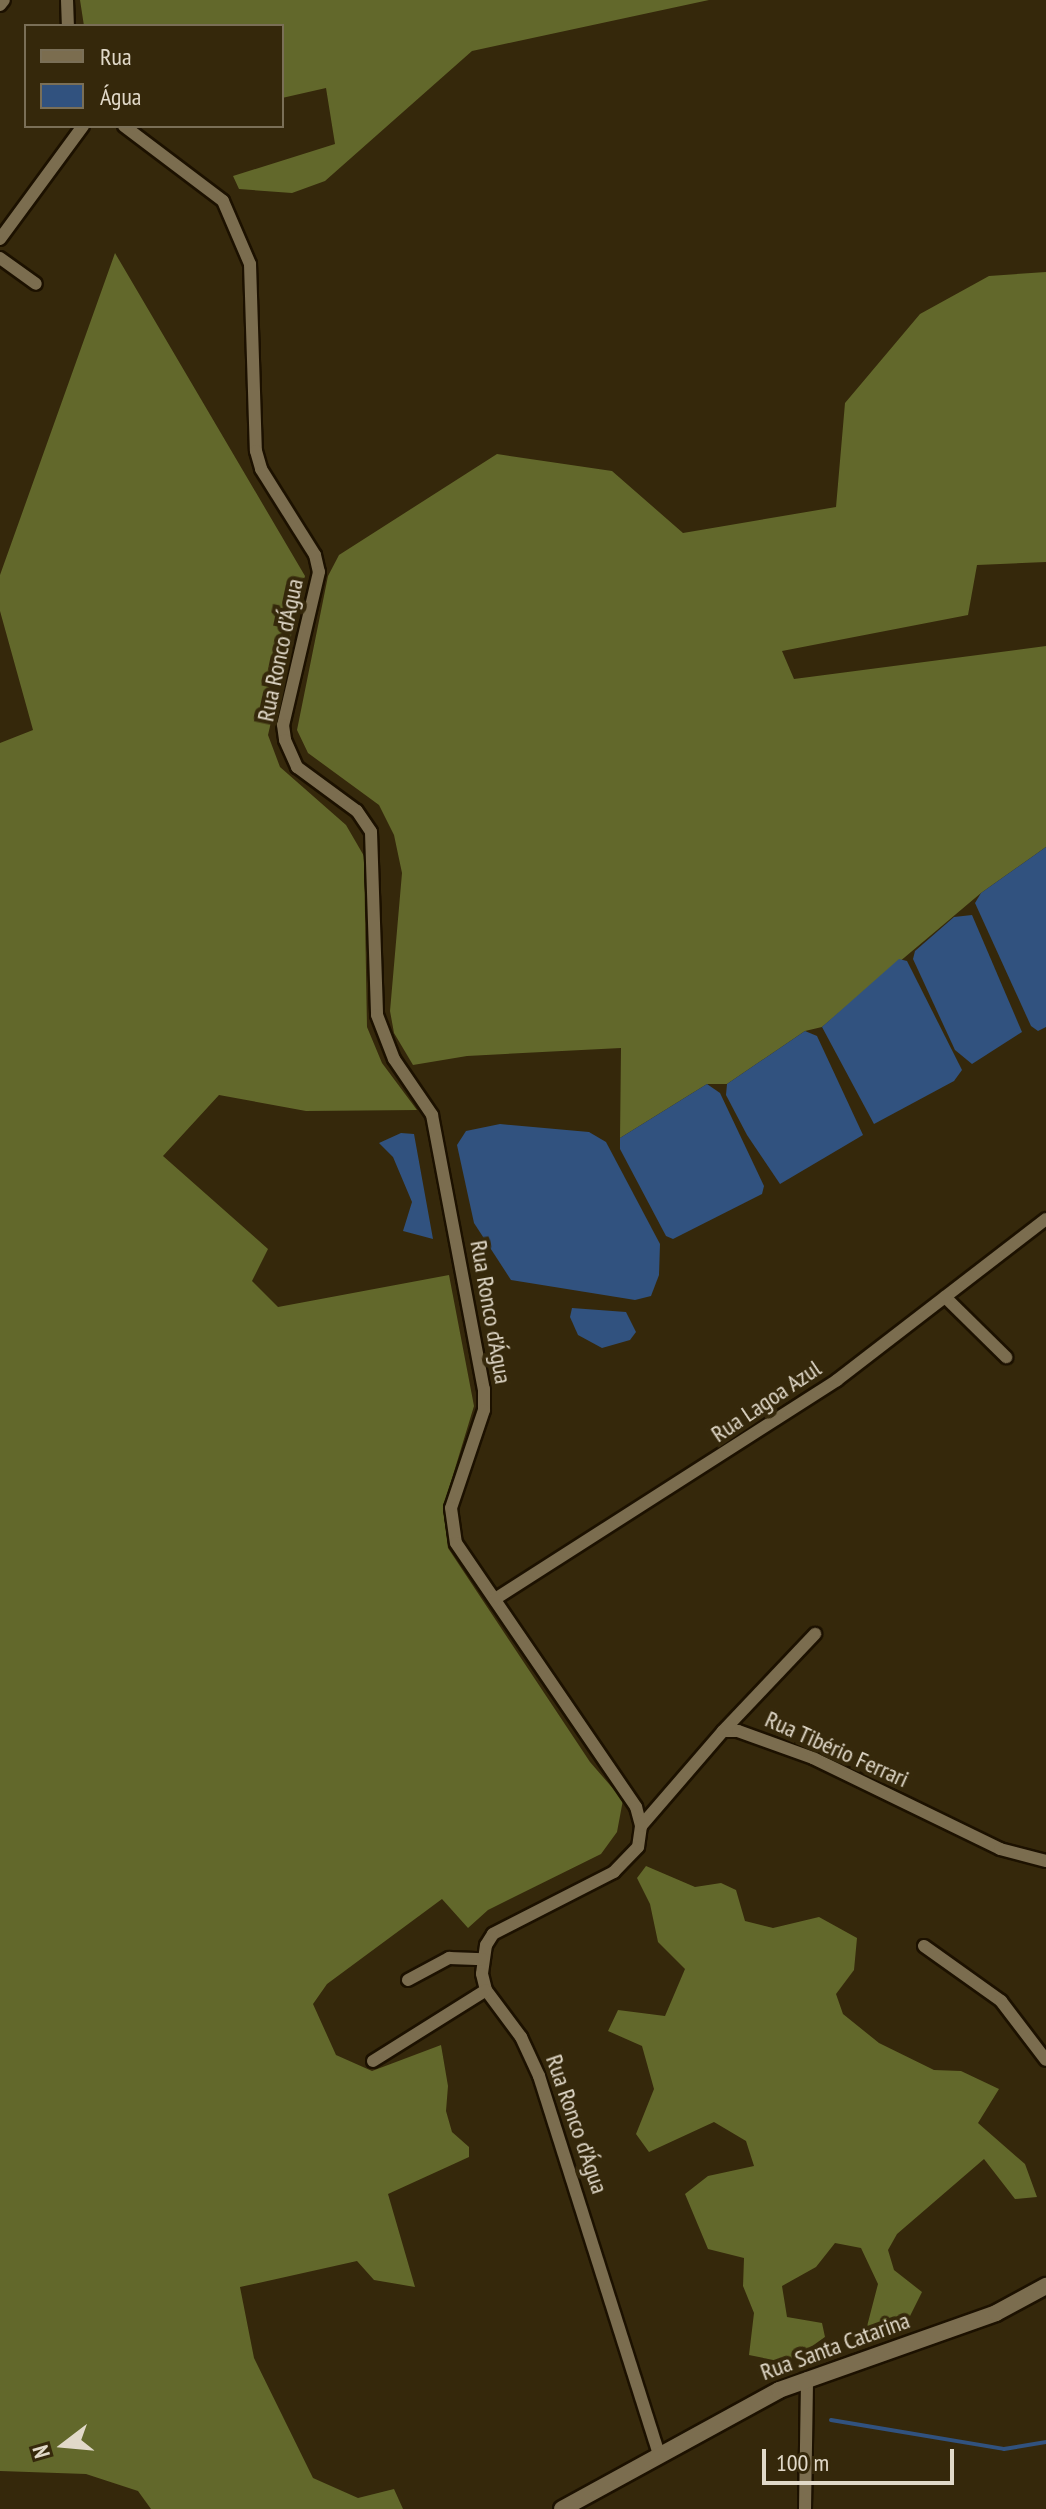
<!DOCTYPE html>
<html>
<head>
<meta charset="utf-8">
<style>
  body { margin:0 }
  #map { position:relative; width:1046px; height:2509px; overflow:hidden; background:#35280b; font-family:"PT Sans Narrow",sans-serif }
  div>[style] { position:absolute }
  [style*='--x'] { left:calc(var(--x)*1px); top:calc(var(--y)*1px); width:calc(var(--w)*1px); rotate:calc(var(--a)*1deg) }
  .forest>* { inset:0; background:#62682b }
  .water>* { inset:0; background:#31527f }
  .stream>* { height:4px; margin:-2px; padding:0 2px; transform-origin:2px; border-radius:2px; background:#31527f }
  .roads { filter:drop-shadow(2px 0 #1c1100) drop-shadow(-2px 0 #1c1100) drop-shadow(0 2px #1c1100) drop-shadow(0 -2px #1c1100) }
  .minor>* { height:12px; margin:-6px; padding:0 6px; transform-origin:6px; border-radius:6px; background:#7b6d4f }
  .tertiary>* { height:16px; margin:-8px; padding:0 8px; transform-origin:8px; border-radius:8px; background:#7b6d4f }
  span { translate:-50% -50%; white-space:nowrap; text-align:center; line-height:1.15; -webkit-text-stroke:8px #35280b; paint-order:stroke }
  .street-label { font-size:24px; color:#e1d9c9 }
  .legend { position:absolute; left:24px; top:24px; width:260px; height:104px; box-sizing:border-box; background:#35280b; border:2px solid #7a6f57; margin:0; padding:10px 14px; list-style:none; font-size:24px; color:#e1d9c9 }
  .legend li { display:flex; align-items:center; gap:16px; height:40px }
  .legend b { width:40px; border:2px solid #7a6f57 }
  .north { position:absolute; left:24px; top:2405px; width:80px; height:80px; -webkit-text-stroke:6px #35280b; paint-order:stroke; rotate:254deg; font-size:22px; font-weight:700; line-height:32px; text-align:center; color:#e1d9c9 }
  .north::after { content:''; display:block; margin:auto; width:28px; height:36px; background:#e1d9c9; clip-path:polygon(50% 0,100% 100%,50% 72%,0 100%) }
  .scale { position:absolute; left:762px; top:2449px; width:192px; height:36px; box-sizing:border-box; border:4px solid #e1d9c9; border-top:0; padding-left:10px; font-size:24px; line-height:28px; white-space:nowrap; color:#e1d9c9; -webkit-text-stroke:6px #35280b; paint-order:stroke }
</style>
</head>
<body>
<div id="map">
  <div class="forest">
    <div style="clip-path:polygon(80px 0,709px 0,472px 51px,325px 181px,292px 193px,239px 189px,233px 176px,335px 144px,326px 88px,282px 98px,282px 26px,84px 26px)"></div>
    <div style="clip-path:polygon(115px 253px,305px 576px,268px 735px,280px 767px,346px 825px,364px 856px,367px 1027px,382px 1063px,417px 1110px,306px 1111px,219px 1095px,163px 1156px,268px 1249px,252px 1281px,278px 1307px,449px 1275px,474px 1406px,443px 1508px,448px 1548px,590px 1762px,623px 1800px,617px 1832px,601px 1854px,488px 1910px,468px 1928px,442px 1899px,327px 1984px,313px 2004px,336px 2055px,372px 2071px,441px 2045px,448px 2086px,446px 2111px,452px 2132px,469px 2147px,469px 2157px,388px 2194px,415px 2287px,374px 2280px,357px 2261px,240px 2287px,254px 2358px,313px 2478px,358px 2498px,394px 2489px,403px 2509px,151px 2509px,138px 2491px,86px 2474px,0 2471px,0 743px,33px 730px,0 611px,0 575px)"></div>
    <div style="clip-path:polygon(1046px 272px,1046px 562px,977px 565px,968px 615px,782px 651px,794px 679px,1046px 646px,1046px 847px,981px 893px,822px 1027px,805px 1031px,727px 1084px,707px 1084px,620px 1138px,621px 1048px,467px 1056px,413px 1065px,394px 1033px,390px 1011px,402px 873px,394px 835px,379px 805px,308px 753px,297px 730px,328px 576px,339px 555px,497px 454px,612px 471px,683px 533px,836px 507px,845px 403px,920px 314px,989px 276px)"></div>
    <div style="clip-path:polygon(646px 1866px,695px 1887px,721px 1883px,736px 1890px,745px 1921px,773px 1928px,819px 1917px,857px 1938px,854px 1970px,836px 1994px,843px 2014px,879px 2043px,934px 2070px,961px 2071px,999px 2089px,978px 2123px,1025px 2164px,1037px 2197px,1015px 2199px,984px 2159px,897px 2234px,888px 2250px,894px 2270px,922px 2292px,904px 2328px,865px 2334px,878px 2284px,861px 2248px,835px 2243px,816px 2267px,782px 2286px,787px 2317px,822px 2323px,825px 2337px,788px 2363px,749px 2355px,754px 2313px,743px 2286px,744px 2258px,708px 2249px,685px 2194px,708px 2176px,754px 2166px,746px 2141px,714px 2122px,649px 2152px,636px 2134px,654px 2089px,642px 2046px,608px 2031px,618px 2010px,665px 2016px,685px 1969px,658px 1942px,650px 1904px,637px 1878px)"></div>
  </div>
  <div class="water">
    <div style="clip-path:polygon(1046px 847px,1046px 1027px,1038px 1031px,1031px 1026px,975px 903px,981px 893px)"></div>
    <div style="clip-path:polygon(972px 915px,1022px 1032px,972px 1064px,955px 1050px,913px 959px,915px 951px,954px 917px)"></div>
    <div style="clip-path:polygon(899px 959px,907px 961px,962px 1070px,954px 1081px,874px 1124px,822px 1027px)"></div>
    <div style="clip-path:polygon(805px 1031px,817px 1036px,863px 1135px,780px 1184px,747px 1135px,726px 1095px,727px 1084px)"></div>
    <div style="clip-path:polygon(707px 1084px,720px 1093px,764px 1186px,762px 1194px,673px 1239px,666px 1236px,620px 1149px,620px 1138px)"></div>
    <div style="clip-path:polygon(500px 1124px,589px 1132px,606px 1142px,660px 1244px,659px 1275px,651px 1296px,635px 1300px,511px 1280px,474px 1223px,457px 1145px,466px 1131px)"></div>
    <div style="clip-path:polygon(401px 1133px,414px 1134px,433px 1239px,403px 1231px,412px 1202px,393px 1157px,379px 1143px)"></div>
    <div style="clip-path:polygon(572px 1308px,626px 1312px,636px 1332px,630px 1340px,602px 1348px,578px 1335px,570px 1317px)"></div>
  </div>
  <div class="stream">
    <div style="--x:831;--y:2420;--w:175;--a:9.5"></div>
    <div style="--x:1004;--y:2449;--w:43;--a:-9.5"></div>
  </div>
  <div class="roads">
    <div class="minor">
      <div style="--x:67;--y:0;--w:26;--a:88"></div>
      <div style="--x:0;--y:5;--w:6;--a:-51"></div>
      <div style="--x:124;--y:126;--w:124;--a:37.1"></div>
      <div style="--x:223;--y:201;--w:69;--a:66.8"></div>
      <div style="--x:250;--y:264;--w:187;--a:88.2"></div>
      <div style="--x:256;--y:451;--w:19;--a:74"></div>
      <div style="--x:261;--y:469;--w:102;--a:57.9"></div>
      <div style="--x:315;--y:555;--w:17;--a:77"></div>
      <div style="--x:319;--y:572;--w:157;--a:103.2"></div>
      <div style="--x:283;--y:725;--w:15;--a:82"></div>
      <div style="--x:285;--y:740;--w:30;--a:66"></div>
      <div style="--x:297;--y:767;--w:74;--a:36.3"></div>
      <div style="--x:357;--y:811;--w:25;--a:56"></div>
      <div style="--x:371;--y:832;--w:183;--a:88.1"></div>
      <div style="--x:377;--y:1015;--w:47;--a:68.9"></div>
      <div style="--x:394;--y:1059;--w:68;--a:55.8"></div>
      <div style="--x:432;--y:1115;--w:279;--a:79.3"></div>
      <div style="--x:484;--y:1389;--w:21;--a:90"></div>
      <div style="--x:484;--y:1410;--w:103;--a:108.6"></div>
      <div style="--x:451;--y:1508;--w:35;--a:82"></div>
      <div style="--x:456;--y:1543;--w:320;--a:55.7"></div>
      <div style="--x:636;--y:1807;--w:20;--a:75"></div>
      <div style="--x:641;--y:1826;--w:21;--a:98"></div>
      <div style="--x:638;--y:1847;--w:35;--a:134"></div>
      <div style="--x:614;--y:1872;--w:136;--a:152.9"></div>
      <div style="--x:493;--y:1934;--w:13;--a:122"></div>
      <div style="--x:486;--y:1945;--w:29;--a:98"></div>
      <div style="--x:482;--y:1974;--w:16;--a:76"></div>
      <div style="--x:486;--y:1990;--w:59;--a:53.3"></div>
      <div style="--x:521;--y:2037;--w:43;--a:65.2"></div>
      <div style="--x:539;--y:2076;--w:397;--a:72.4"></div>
      <div style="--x:0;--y:239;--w:140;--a:-53.7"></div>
      <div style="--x:0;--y:258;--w:44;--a:35.8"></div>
      <div style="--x:945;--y:1297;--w:86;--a:44.5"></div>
      <div style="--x:495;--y:1599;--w:406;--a:-32.6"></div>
      <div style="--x:837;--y:1380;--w:264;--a:-37.6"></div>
      <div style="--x:723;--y:1731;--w:134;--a:-46.5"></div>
      <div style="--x:641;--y:1826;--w:125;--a:-49.2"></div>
      <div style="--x:723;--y:1731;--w:15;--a:0"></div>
      <div style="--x:738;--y:1731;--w:80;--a:19.8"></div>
      <div style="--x:813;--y:1758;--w:208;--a:25.9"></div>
      <div style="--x:1000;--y:1849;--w:48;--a:14.6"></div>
      <div style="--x:924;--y:1946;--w:95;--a:35.5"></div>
      <div style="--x:1001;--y:2001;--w:74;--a:52.7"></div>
      <div style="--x:408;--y:1980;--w:47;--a:-28.2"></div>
      <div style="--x:449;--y:1958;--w:34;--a:2"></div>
      <div style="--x:373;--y:2061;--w:133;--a:-32.1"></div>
      <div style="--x:805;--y:2509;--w:131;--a:-89.1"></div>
    </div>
    <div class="tertiary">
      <div style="--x:562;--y:2509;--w:247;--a:-28.7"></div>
      <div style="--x:779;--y:2390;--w:230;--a:-19.5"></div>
      <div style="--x:996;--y:2313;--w:57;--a:-28.4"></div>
    </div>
  </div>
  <div class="street-label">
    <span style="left:280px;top:650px;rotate:-78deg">Rua Ronco d’Água</span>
    <span style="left:491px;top:1312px;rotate:80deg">Rua Ronco d’Água</span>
    <span style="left:766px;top:1401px;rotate:-34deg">Rua Lagoa Azul</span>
    <span style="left:837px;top:1749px;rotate:24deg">Rua Tibério Ferrari</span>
    <span style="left:577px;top:2124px;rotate:71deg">Rua Ronco d’Água</span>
    <span style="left:835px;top:2346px;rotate:-20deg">Rua Santa Catarina</span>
  </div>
  <ul class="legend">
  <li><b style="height:10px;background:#7b6d4f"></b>Rua</li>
  <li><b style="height:22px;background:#31527f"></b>Água</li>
  </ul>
  <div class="north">N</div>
  <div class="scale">100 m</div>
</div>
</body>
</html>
